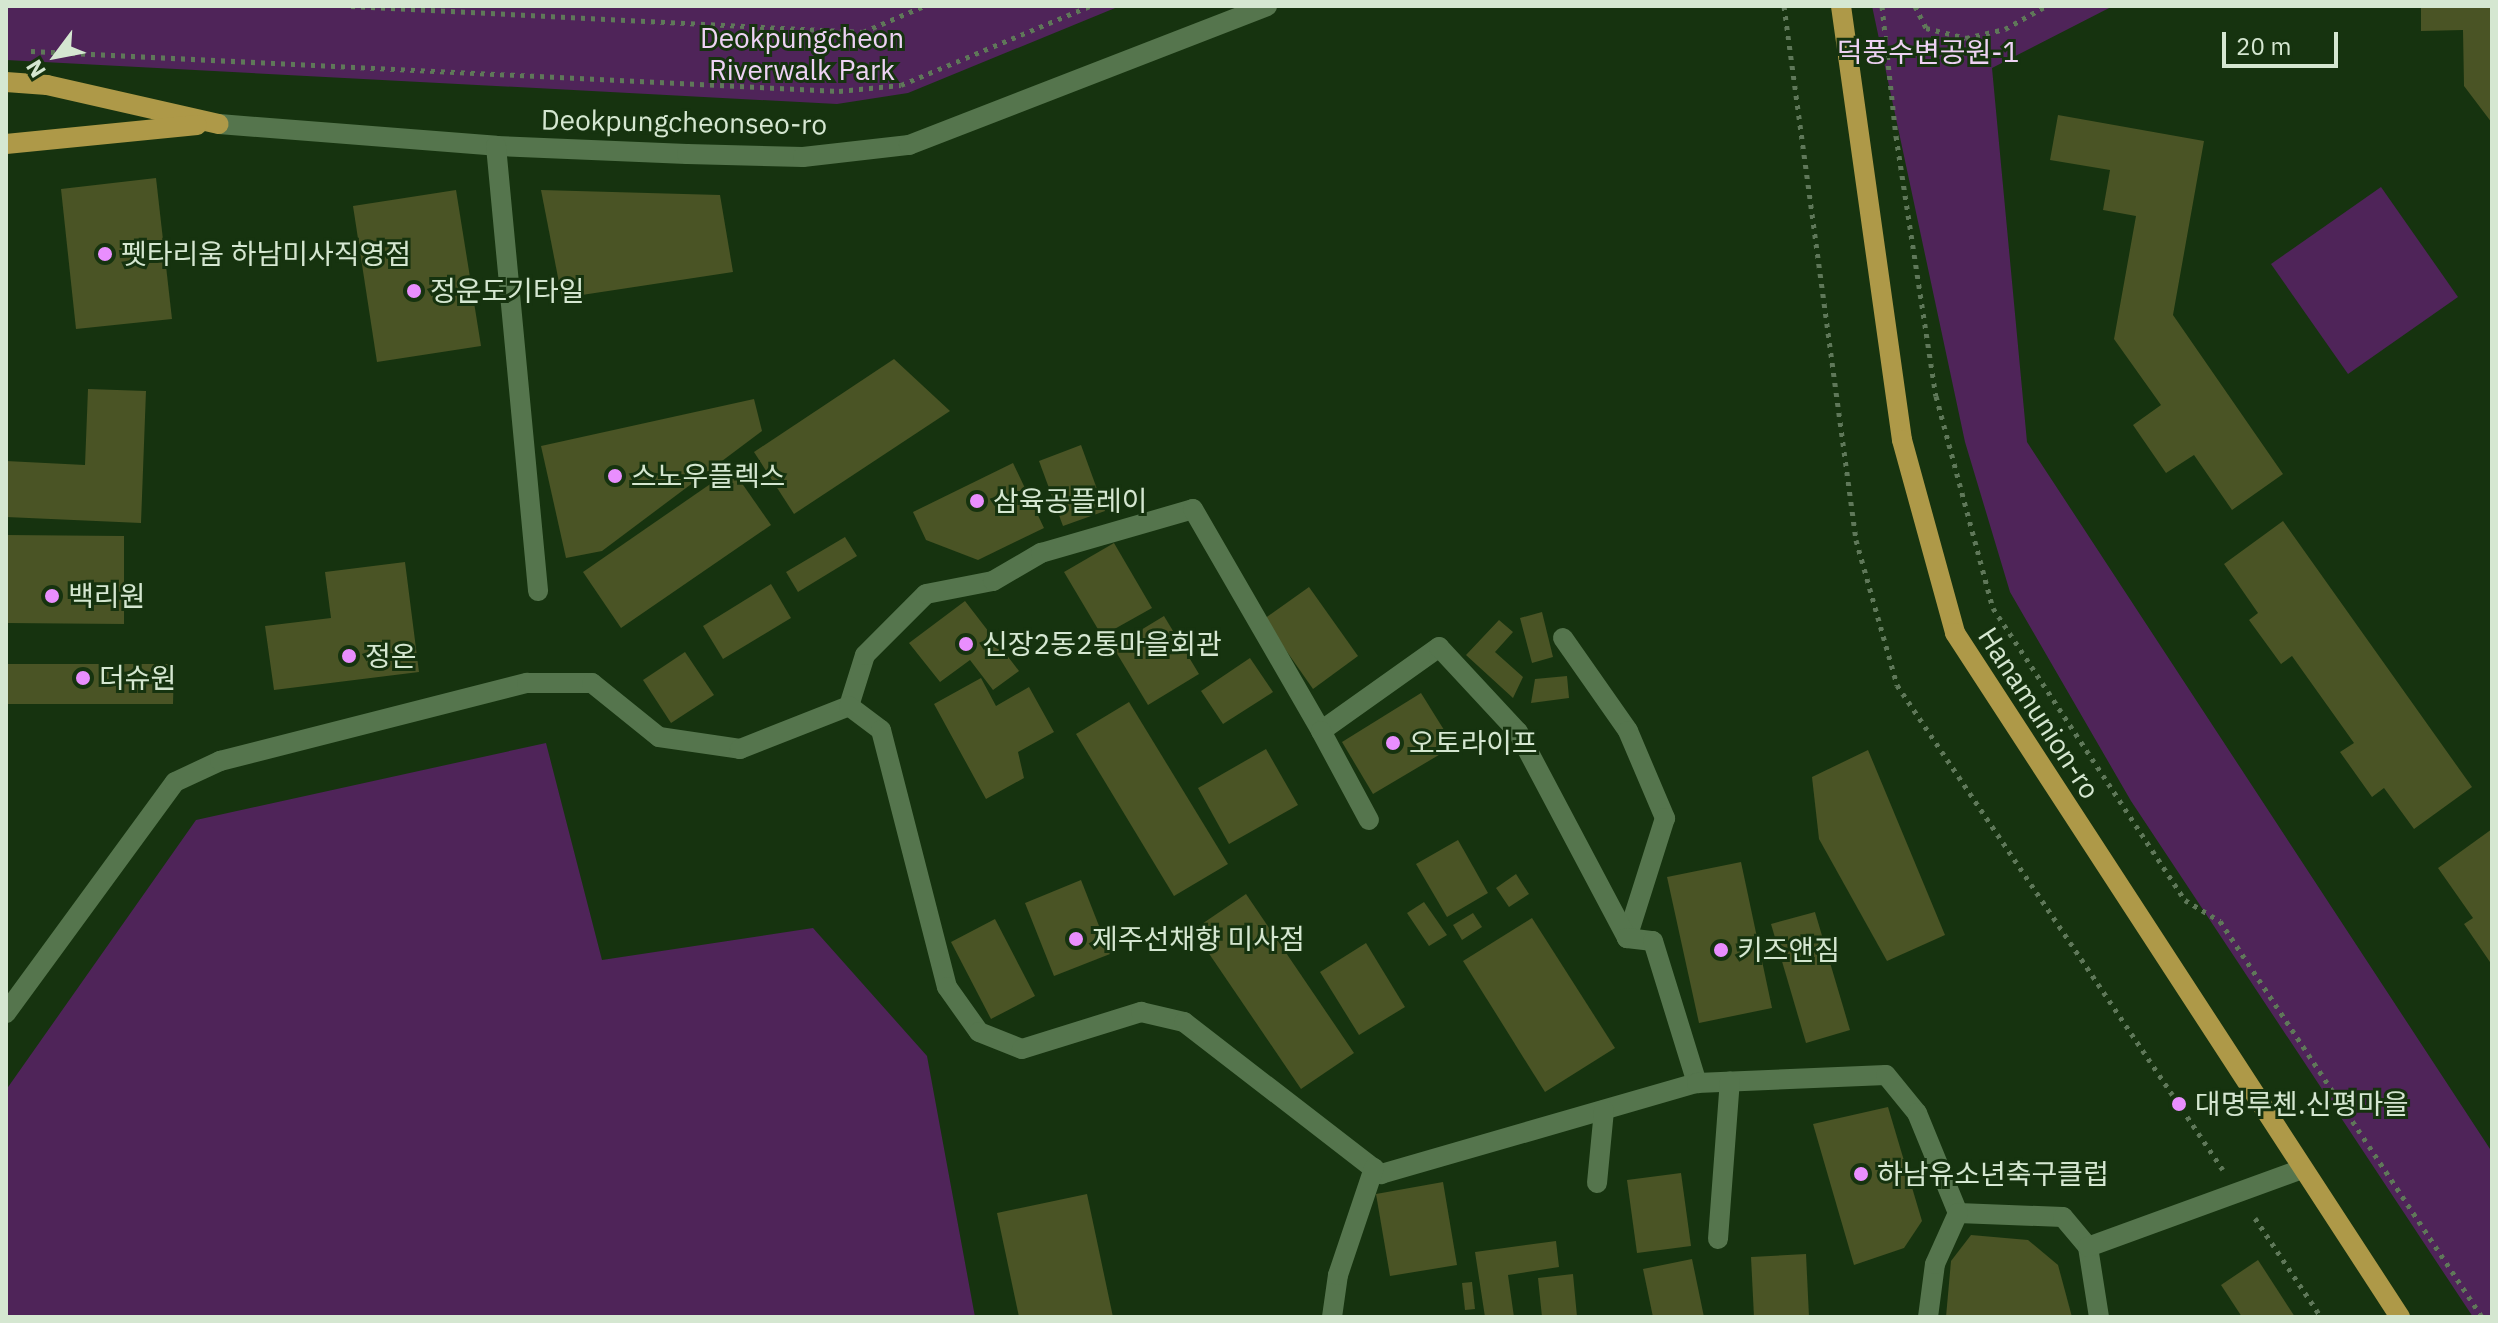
<!DOCTYPE html>
<html>
<head>
<meta charset="utf-8">
<style>
  body { margin:0 }
  #map { position:relative; width:2498px; height:1323px; overflow:hidden; background:#16330f; font-family:"IBM Plex Sans","Noto Sans KR",sans-serif }
  div>[style] { position:absolute }
  [style*='--x'] { left:calc(var(--x)*1px); top:calc(var(--y)*1px); width:calc(var(--w)*1px); rotate:calc(var(--a)*1deg) }
  .green>* { inset:0; background:#4f2459 }
  .building>* { inset:0; background:#4a5425 }
  .path>* { height:5px; margin-top:-2.5px; transform-origin:0; background:repeating-linear-gradient(90deg,#5f7859 0 4px,transparent 0 10px) }
  .minor>* { height:20px; margin:-10px; padding:0 10px; transform-origin:10px; border-radius:10px; background:#55754d }
  .major>* { height:20px; margin:-10px; padding:0 10px; transform-origin:10px; border-radius:10px; background:#ae9948 }
  .dots>* { width:22px; height:22px; translate:-50% -50%; box-sizing:border-box; border:4px solid #16330f; border-radius:50% }
  span { translate:-50% -50%; white-space:nowrap; text-align:center; line-height:1.15; -webkit-text-stroke:6px #16330f; paint-order:stroke }
  .park-label { font-size:28px; color:#eed2f4 }
  .street-label { font-size:28px; color:#d5e7d1 }
  .poi-label { font-size:28px; color:#d5e7d1 }
  .left { translate:0 -50%; text-align:left }
  .frame { position:absolute; inset:0; border:8px solid #d5e7d1; pointer-events:none }
  .north { position:absolute; left:16px; top:16px; width:80px; height:80px; -webkit-text-stroke:6px #16330f; paint-order:stroke; rotate:238deg; font-size:22px; font-weight:700; line-height:32px; text-align:center; color:#d5e7d1 }
  .north::after { content:''; display:block; margin:auto; width:28px; height:36px; background:#d5e7d1; clip-path:polygon(50% 0,100% 100%,50% 72%,0 100%) }
  .scale { position:absolute; left:2222px; top:32px; width:116px; height:36px; box-sizing:border-box; border:4px solid #d5e7d1; border-top:0; padding-left:10px; font-size:24px; line-height:28px; white-space:nowrap; color:#d5e7d1; -webkit-text-stroke:6px #16330f; paint-order:stroke }
</style>
</head>
<body>
<div id="map">
  <div class="green">
    <div style="clip-path:polygon(6px 6px,1120px 6px,908px 93px,837px 104px,6px 60px)"></div>
    <div style="clip-path:polygon(1872px 6px,2113px 6px,1992px 68px,2027px 442px,2492px 1152px,2492px 1317px,2473px 1317px,2131px 801px,2010px 592px,1965px 442px)"></div>
    <div style="clip-path:polygon(2381px 187px,2458px 297px,2348px 374px,2271px 264px)"></div>
    <div style="clip-path:polygon(546px 743px,602px 960px,813px 928px,927px 1056px,975px 1317px,6px 1317px,6px 1090px,196px 820px)"></div>
  </div>
  <div class="building">
    <div style="clip-path:polygon(2421px 6px,2492px 6px,2492px 123px,2464px 86px,2463px 30px,2421px 31px)"></div>
    <div style="clip-path:polygon(2058px 115px,2204px 141px,2173px 315px,2283px 474px,2232px 510px,2194px 455px,2166px 473px,2133px 425px,2161px 405px,2114px 339px,2136px 216px,2103px 210px,2110px 170px,2050px 160px)"></div>
    <div style="clip-path:polygon(156px 178px,172px 319px,76px 329px,61px 189px)"></div>
    <div style="clip-path:polygon(456px 190px,481px 346px,377px 362px,353px 206px)"></div>
    <div style="clip-path:polygon(541px 190px,720px 195px,733px 272px,562px 298px)"></div>
    <div style="clip-path:polygon(894px 359px,950px 411px,794px 514px,754px 452px)"></div>
    <div style="clip-path:polygon(88px 389px,146px 391px,141px 523px,6px 517px,6px 461px,85px 465px)"></div>
    <div style="clip-path:polygon(754px 399px,762px 431px,602px 551px,566px 558px,541px 446px)"></div>
    <div style="clip-path:polygon(1081px 445px,1105px 511px,1063px 526px,1039px 461px)"></div>
    <div style="clip-path:polygon(1013px 463px,1044px 528px,978px 560px,926px 540px,913px 512px)"></div>
    <div style="clip-path:polygon(732px 469px,771px 525px,621px 628px,583px 572px)"></div>
    <div style="clip-path:polygon(2283px 521px,2472px 787px,2414px 829px,2384px 788px,2372px 797px,2340px 752px,2354px 743px,2292px 656px,2281px 664px,2249px 620px,2258px 613px,2224px 564px)"></div>
    <div style="clip-path:polygon(6px 535px,124px 536px,124px 624px,6px 623px)"></div>
    <div style="clip-path:polygon(845px 537px,857px 556px,798px 592px,786px 572px)"></div>
    <div style="clip-path:polygon(1114px 543px,1152px 608px,1102px 636px,1064px 572px)"></div>
    <div style="clip-path:polygon(405px 562px,419px 672px,274px 690px,265px 626px,331px 618px,325px 572px)"></div>
    <div style="clip-path:polygon(771px 584px,791px 618px,723px 659px,703px 626px)"></div>
    <div style="clip-path:polygon(1309px 587px,1358px 656px,1313px 689px,1264px 619px)"></div>
    <div style="clip-path:polygon(965px 601px,1019px 671px,993px 690px,970px 660px,940px 682px,909px 643px)"></div>
    <div style="clip-path:polygon(1542px 612px,1553px 657px,1532px 663px,1520px 618px)"></div>
    <div style="clip-path:polygon(1164px 616px,1199px 674px,1148px 705px,1113px 647px)"></div>
    <div style="clip-path:polygon(1499px 620px,1513px 632px,1495px 652px,1523px 677px,1513px 698px,1466px 655px)"></div>
    <div style="clip-path:polygon(685px 652px,714px 695px,671px 723px,643px 680px)"></div>
    <div style="clip-path:polygon(1250px 658px,1273px 692px,1223px 724px,1201px 691px)"></div>
    <div style="clip-path:polygon(6px 664px,174px 664px,173px 704px,6px 704px)"></div>
    <div style="clip-path:polygon(1567px 676px,1569px 698px,1531px 703px,1535px 679px)"></div>
    <div style="clip-path:polygon(981px 678px,996px 706px,1029px 687px,1054px 732px,1018px 752px,1024px 778px,986px 799px,934px 704px)"></div>
    <div style="clip-path:polygon(1421px 693px,1454px 746px,1373px 794px,1342px 742px)"></div>
    <div style="clip-path:polygon(1129px 702px,1228px 864px,1174px 896px,1076px 734px)"></div>
    <div style="clip-path:polygon(1266px 749px,1298px 805px,1229px 844px,1198px 788px)"></div>
    <div style="clip-path:polygon(1868px 750px,1945px 935px,1887px 961px,1819px 839px,1812px 777px)"></div>
    <div style="clip-path:polygon(2492px 829px,2492px 965px,2464px 924px,2473px 918px,2438px 868px)"></div>
    <div style="clip-path:polygon(1458px 840px,1488px 893px,1447px 917px,1416px 864px)"></div>
    <div style="clip-path:polygon(1741px 862px,1772px 1008px,1699px 1023px,1667px 877px)"></div>
    <div style="clip-path:polygon(1516px 874px,1529px 894px,1509px 907px,1496px 888px)"></div>
    <div style="clip-path:polygon(1081px 880px,1110px 954px,1054px 976px,1025px 903px)"></div>
    <div style="clip-path:polygon(1246px 894px,1354px 1053px,1301px 1089px,1193px 930px)"></div>
    <div style="clip-path:polygon(1424px 902px,1447px 935px,1429px 946px,1407px 913px)"></div>
    <div style="clip-path:polygon(1815px 912px,1850px 1030px,1806px 1043px,1771px 924px)"></div>
    <div style="clip-path:polygon(1473px 913px,1482px 927px,1462px 940px,1453px 925px)"></div>
    <div style="clip-path:polygon(1532px 918px,1615px 1048px,1545px 1092px,1463px 961px)"></div>
    <div style="clip-path:polygon(995px 919px,1035px 996px,991px 1019px,951px 942px)"></div>
    <div style="clip-path:polygon(1366px 943px,1405px 1007px,1359px 1035px,1320px 972px)"></div>
    <div style="clip-path:polygon(1888px 1107px,1922px 1221px,1904px 1248px,1854px 1265px,1813px 1124px)"></div>
    <div style="clip-path:polygon(1681px 1173px,1691px 1246px,1637px 1253px,1627px 1180px)"></div>
    <div style="clip-path:polygon(1443px 1182px,1457px 1265px,1390px 1276px,1376px 1194px)"></div>
    <div style="clip-path:polygon(1087px 1194px,1113px 1317px,1019px 1317px,997px 1213px)"></div>
    <div style="clip-path:polygon(1971px 1235px,2028px 1240px,2058px 1265px,2072px 1317px,1946px 1317px,1951px 1261px)"></div>
    <div style="clip-path:polygon(1556px 1241px,1559px 1267px,1508px 1275px,1514px 1317px,1485px 1317px,1475px 1252px)"></div>
    <div style="clip-path:polygon(1806px 1254px,1809px 1317px,1754px 1317px,1751px 1257px)"></div>
    <div style="clip-path:polygon(1692px 1259px,1704px 1317px,1653px 1317px,1643px 1269px)"></div>
    <div style="clip-path:polygon(2258px 1260px,2295px 1317px,2242px 1317px,2221px 1285px)"></div>
    <div style="clip-path:polygon(1573px 1274px,1577px 1317px,1542px 1317px,1538px 1278px)"></div>
    <div style="clip-path:polygon(1472px 1282px,1475px 1309px,1465px 1310px,1462px 1283px)"></div>
  </div>
  <div class="path">
    <div style="--x:351;--y:6;--w:513;--a:2.91"></div>
    <div style="--x:863;--y:32;--w:66;--a:-23.1"></div>
    <div style="--x:1784;--y:6;--w:539;--a:82.32"></div>
    <div style="--x:1856;--y:540;--w:151;--a:74.2"></div>
    <div style="--x:1897;--y:685;--w:584;--a:56.09"></div>
    <div style="--x:1882;--y:6;--w:131;--a:83.9"></div>
    <div style="--x:1896;--y:136;--w:263;--a:81.3"></div>
    <div style="--x:1936;--y:396;--w:220;--a:75"></div>
    <div style="--x:1993;--y:608;--w:349;--a:56.7"></div>
    <div style="--x:2185;--y:900;--w:41;--a:31"></div>
    <div style="--x:2220;--y:921;--w:475;--a:56.5"></div>
    <div style="--x:1915;--y:6;--w:25;--a:63"></div>
    <div style="--x:1926;--y:28;--w:41;--a:14"></div>
    <div style="--x:1966;--y:38;--w:40;--a:-13"></div>
    <div style="--x:2005;--y:29;--w:47;--a:-29.3"></div>
    <div style="--x:31;--y:51;--w:809;--a:2.83"></div>
    <div style="--x:839;--y:91;--w:62;--a:-5.5"></div>
    <div style="--x:901;--y:85;--w:205;--a:-22.7"></div>
    <div style="--x:2255;--y:1218;--w:119;--a:56.3"></div>
  </div>
  <div class="minor">
    <div style="--x:219;--y:124;--w:278;--a:4.5"></div>
    <div style="--x:496;--y:146;--w:191;--a:2.4"></div>
    <div style="--x:687;--y:154;--w:116;--a:1.5"></div>
    <div style="--x:803;--y:157;--w:107;--a:-6.5"></div>
    <div style="--x:909;--y:145;--w:384;--a:-21.2"></div>
    <div style="--x:496;--y:146;--w:447;--a:84.6"></div>
    <div style="--x:1563;--y:638;--w:113;--a:55"></div>
    <div style="--x:1628;--y:731;--w:95;--a:67"></div>
    <div style="--x:1665;--y:818;--w:126;--a:107.6"></div>
    <div style="--x:849;--y:706;--w:53;--a:-72.6"></div>
    <div style="--x:865;--y:655;--w:86;--a:-45"></div>
    <div style="--x:926;--y:594;--w:68;--a:-11"></div>
    <div style="--x:993;--y:581;--w:56;--a:-30.3"></div>
    <div style="--x:1041;--y:553;--w:158;--a:-16.1"></div>
    <div style="--x:1193;--y:509;--w:256;--a:60"></div>
    <div style="--x:1321;--y:731;--w:145;--a:-35.4"></div>
    <div style="--x:1439;--y:647;--w:116;--a:47.1"></div>
    <div style="--x:1518;--y:732;--w:233;--a:62.1"></div>
    <div style="--x:1627;--y:938;--w:26;--a:7"></div>
    <div style="--x:1653;--y:941;--w:149;--a:72.8"></div>
    <div style="--x:1321;--y:731;--w:101;--a:61.7"></div>
    <div style="--x:6;--y:1013;--w:286;--a:-53.8"></div>
    <div style="--x:175;--y:782;--w:50;--a:-25"></div>
    <div style="--x:220;--y:761;--w:317;--a:-14.3"></div>
    <div style="--x:527;--y:683;--w:65;--a:0"></div>
    <div style="--x:592;--y:683;--w:86;--a:38.9"></div>
    <div style="--x:659;--y:737;--w:82;--a:8.4"></div>
    <div style="--x:740;--y:749;--w:117;--a:-21.5"></div>
    <div style="--x:849;--y:706;--w:40;--a:37"></div>
    <div style="--x:881;--y:730;--w:265;--a:75.6"></div>
    <div style="--x:947;--y:987;--w:55;--a:54.6"></div>
    <div style="--x:979;--y:1032;--w:46;--a:21.6"></div>
    <div style="--x:1022;--y:1049;--w:125;--a:-17.3"></div>
    <div style="--x:1141;--y:1012;--w:44;--a:13.1"></div>
    <div style="--x:1184;--y:1022;--w:249;--a:37.7"></div>
    <div style="--x:1381;--y:1174;--w:329;--a:-16.1"></div>
    <div style="--x:1697;--y:1083;--w:189;--a:-2.4"></div>
    <div style="--x:1886;--y:1075;--w:49;--a:50.8"></div>
    <div style="--x:1917;--y:1113;--w:108;--a:67.7"></div>
    <div style="--x:1958;--y:1213;--w:105;--a:2.2"></div>
    <div style="--x:2063;--y:1217;--w:39;--a:50"></div>
    <div style="--x:2088;--y:1247;--w:71;--a:81.1"></div>
    <div style="--x:1597;--y:1183;--w:73;--a:-84.5"></div>
    <div style="--x:1718;--y:1239;--w:158;--a:-85.7"></div>
    <div style="--x:2088;--y:1247;--w:226;--a:-20"></div>
    <div style="--x:1332;--y:1317;--w:42;--a:-81.9"></div>
    <div style="--x:1338;--y:1275;--w:113;--a:-71.4"></div>
    <div style="--x:1928;--y:1317;--w:53;--a:-82.5"></div>
    <div style="--x:1935;--y:1264;--w:56;--a:-65.7"></div>
  </div>
  <div class="major">
    <div style="--x:1841;--y:6;--w:438;--a:82"></div>
    <div style="--x:1902;--y:440;--w:200;--a:74.6"></div>
    <div style="--x:1955;--y:633;--w:816;--a:56.95"></div>
    <div style="--x:6;--y:82;--w:41;--a:4.2"></div>
    <div style="--x:47;--y:85;--w:176;--a:12.8"></div>
    <div style="--x:6;--y:144;--w:192;--a:-5.7"></div>
  </div>
  <div class="dots">
    <div style="left:105px;top:254px;background:#e98efe"></div>
    <div style="left:414px;top:291px;background:#e98efe"></div>
    <div style="left:615px;top:476px;background:#e98efe"></div>
    <div style="left:977px;top:501px;background:#e98efe"></div>
    <div style="left:52px;top:596px;background:#e98efe"></div>
    <div style="left:966px;top:644px;background:#e98efe"></div>
    <div style="left:349px;top:656px;background:#e98efe"></div>
    <div style="left:83px;top:678px;background:#e98efe"></div>
    <div style="left:1393px;top:743px;background:#e98efe"></div>
    <div style="left:1076px;top:939px;background:#e98efe"></div>
    <div style="left:1721px;top:950px;background:#e98efe"></div>
    <div style="left:2179px;top:1104px;background:#e98efe"></div>
    <div style="left:1861px;top:1174px;background:#e98efe"></div>
  </div>
  <div class="park-label">
    <span style="left:802px;top:54px">Deokpungcheon<br>Riverwalk Park</span>
    <span style="left:1928px;top:52px">덕풍수변공원-1</span>
  </div>
  <div class="street-label">
    <span style="left:684px;top:122px;rotate:1deg">Deokpungcheonseo-ro</span>
    <span style="left:2039px;top:713px;rotate:57deg">Hanamunion-ro</span>
  </div>
  <div class="poi-label">
    <span class="left" style="left:121px;top:254px">펫타리움 하남미사직영점</span>
    <span class="left" style="left:430px;top:291px">정운도기타일</span>
    <span class="left" style="left:631px;top:476px">스노우플렉스</span>
    <span class="left" style="left:993px;top:501px">삼육공플레이</span>
    <span class="left" style="left:68px;top:596px">백리원</span>
    <span class="left" style="left:982px;top:644px">신장2동2통마을회관</span>
    <span class="left" style="left:365px;top:656px">정온</span>
    <span class="left" style="left:99px;top:678px">더슈원</span>
    <span class="left" style="left:1409px;top:743px">오토라이프</span>
    <span class="left" style="left:1092px;top:939px">제주선채향 미사점</span>
    <span class="left" style="left:1737px;top:950px">키즈앤짐</span>
    <span class="left" style="left:2195px;top:1104px">대명루첸.신평마을</span>
    <span class="left" style="left:1877px;top:1174px">하남유소년축구클럽</span>
  </div>
  <div class="frame"></div>
  <div class="north">N</div>
  <div class="scale">20 m</div>
</div>
</body>
</html>
